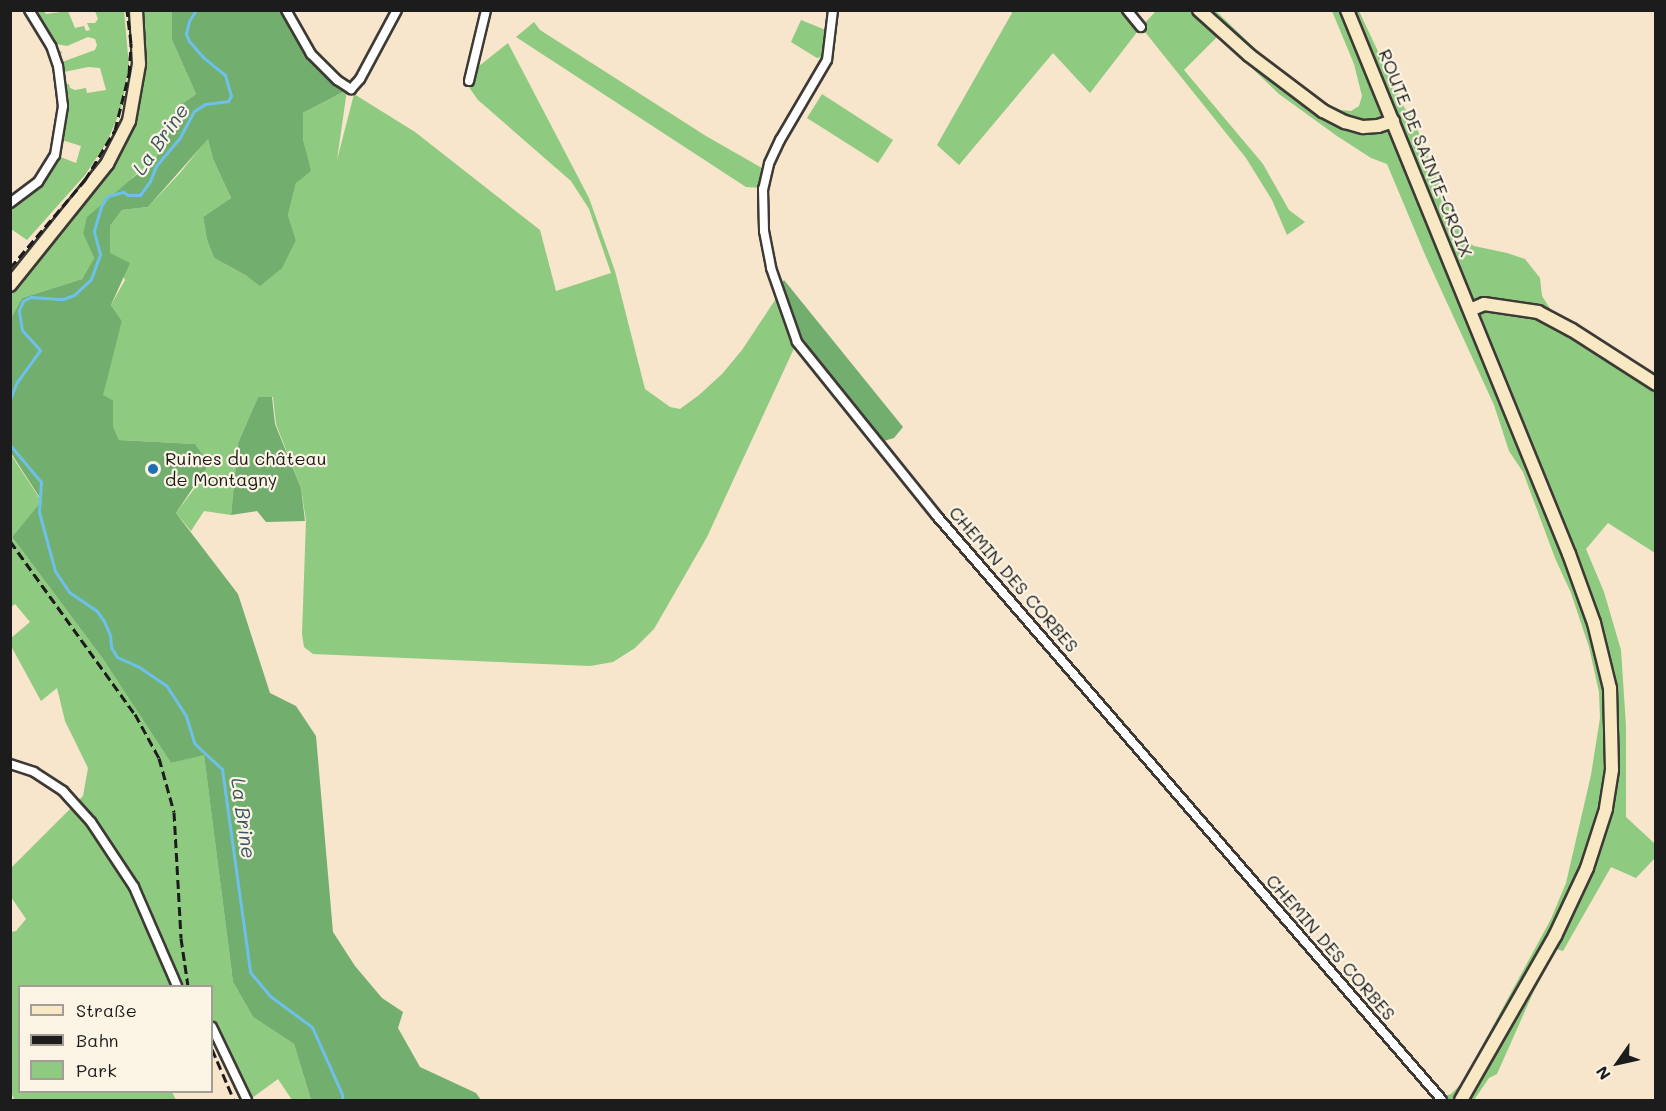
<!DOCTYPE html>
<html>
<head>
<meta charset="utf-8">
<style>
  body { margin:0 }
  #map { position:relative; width:1666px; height:1111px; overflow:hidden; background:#f7e5cc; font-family:Mali,sans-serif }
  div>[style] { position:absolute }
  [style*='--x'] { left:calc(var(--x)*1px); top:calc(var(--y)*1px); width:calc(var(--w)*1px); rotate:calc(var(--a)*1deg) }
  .green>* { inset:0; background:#8eca7f }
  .forest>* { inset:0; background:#72ae6e }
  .stream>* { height:3px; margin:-1.5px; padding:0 1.5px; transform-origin:1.5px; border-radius:1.5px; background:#6ec0ea }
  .roads { filter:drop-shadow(2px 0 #3d3a36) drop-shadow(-2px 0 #3d3a36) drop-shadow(0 2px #3d3a36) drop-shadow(0 -2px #3d3a36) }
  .street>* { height:8px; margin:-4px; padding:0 4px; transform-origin:4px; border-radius:4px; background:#fff }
  .secondary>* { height:12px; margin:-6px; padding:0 6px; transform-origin:6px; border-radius:6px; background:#f8e8c3 }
  .rail>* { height:3px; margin-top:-1.5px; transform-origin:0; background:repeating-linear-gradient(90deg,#1c1c1c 0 9px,transparent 0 13.5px) }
  .dots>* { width:16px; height:16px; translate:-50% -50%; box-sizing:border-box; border:3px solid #fcf5e5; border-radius:50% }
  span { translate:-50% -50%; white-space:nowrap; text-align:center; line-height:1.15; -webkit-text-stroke:4.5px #fcf5e5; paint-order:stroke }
  .street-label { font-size:18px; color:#1c1c1c }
  .poi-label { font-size:18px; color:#1c1c1c }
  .left { translate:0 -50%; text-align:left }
  .water-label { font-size:20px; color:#395564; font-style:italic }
  .frame { position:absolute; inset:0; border:12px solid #1c1c1c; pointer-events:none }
  .legend { position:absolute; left:18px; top:985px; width:195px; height:108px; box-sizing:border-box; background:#fcf5e5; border:2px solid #a29e95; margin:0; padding:8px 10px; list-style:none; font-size:18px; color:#1c1c1c }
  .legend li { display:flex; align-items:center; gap:12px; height:30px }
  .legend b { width:30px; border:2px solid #a29e95 }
  .north { position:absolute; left:1588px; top:1033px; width:60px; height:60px; -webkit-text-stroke:4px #fcf5e5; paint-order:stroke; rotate:236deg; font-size:16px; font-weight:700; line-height:24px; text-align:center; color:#1c1c1c }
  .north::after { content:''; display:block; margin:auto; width:21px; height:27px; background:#1c1c1c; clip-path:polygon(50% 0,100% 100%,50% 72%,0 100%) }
</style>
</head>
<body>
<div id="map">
  <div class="green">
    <div style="clip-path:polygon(38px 11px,44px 11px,46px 14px,68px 11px,75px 28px,84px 26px,86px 31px,90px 30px,87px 23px,95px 23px,98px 19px,95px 11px,124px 11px,129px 66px,121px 109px,107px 142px,85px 175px,27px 240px,11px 229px,10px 208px,44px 181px,58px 156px,76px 163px,81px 146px,62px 140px,67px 106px,65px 85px,69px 84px,70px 88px,75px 90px,86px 88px,87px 93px,106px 90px,100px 68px,88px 67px,59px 73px,53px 51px,61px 51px,62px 53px,59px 55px,62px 62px,95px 50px,97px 45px,95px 39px,88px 37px,67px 46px,51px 43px)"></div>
    <div style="clip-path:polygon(137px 11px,172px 11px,172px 40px,196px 94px,182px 104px,156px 158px,134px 176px,83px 234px,94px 258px,82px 279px,22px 298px,11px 321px,11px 293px,23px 279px,129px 121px)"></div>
    <div style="clip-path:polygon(1010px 11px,1127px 11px,1141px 27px,1156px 11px,1216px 11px,1270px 63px,1276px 65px,1315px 98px,1341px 110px,1351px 111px,1359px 106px,1362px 96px,1354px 64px,1332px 11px,1359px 11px,1405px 109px,1412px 116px,1451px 213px,1465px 240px,1474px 246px,1507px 253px,1525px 259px,1540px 278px,1542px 296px,1551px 310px,1655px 375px,1655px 553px,1608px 523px,1586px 549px,1604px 592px,1621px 650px,1626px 726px,1626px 817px,1655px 844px,1655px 858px,1636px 878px,1611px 867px,1563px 951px,1557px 949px,1533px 993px,1497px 1074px,1489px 1078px,1474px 1100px,1440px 1100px,1440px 1098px,1451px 1094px,1462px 1083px,1551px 919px,1566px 883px,1591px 775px,1600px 718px,1599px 692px,1589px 647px,1571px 593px,1555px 558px,1523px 472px,1509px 451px,1494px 405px,1426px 257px,1387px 164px,1371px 158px,1337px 136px,1279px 94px,1218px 36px,1184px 70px,1263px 164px,1289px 210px,1305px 222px,1287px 235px,1272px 200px,1246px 158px,1141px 27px,1090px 93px,1053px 53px,959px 165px,937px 145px,1012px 13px)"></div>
    <div style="clip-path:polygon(801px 20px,828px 31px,823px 57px,817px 58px,791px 42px)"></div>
    <div style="clip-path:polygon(534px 22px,540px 30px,706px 136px,767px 171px,763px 188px,746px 187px,516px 37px)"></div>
    <div style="clip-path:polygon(508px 43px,589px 198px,615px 271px,645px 389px,670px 407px,680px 409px,699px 395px,722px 374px,742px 350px,779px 294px,827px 374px,884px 441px,882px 449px,797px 342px,707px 537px,654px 629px,635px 648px,613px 662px,590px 666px,313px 654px,304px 647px,302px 634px,306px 521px,301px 488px,276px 424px,273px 397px,258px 397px,238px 443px,231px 515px,204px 511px,191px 531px,176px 513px,197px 485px,194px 444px,119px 440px,113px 426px,113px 400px,102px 395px,122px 321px,111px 305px,125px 280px,110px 253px,110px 226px,122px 210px,148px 207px,180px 173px,208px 138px,213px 159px,231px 198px,203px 217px,207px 240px,214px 258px,247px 276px,296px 240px,288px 215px,296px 183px,310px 170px,303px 139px,303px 113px,347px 90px,337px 160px,354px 94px,415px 132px,540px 230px,556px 291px,611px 273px,589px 209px,571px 181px,478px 100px,466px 83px,474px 70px)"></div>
    <div style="clip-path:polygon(822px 94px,893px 140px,878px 163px,807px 118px)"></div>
    <div style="clip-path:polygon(10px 453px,42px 502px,12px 537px,103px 659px,171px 763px,204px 754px,233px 982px,253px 1017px,294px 1044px,311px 1100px,292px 1100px,278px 1079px,249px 1100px,212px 1026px,212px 986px,20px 986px,20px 1092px,172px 1092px,176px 1100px,15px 1100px,11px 1093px,11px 932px,16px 931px,26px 919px,11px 897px,11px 868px,83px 796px,88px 768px,65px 721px,57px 688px,41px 701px,11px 646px,11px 638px,30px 622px,15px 604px,11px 607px)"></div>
  </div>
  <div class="forest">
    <div style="clip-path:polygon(172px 11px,281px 11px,306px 55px,335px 83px,347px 90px,303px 113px,303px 139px,311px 171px,296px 183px,288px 215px,296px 240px,282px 268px,260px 286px,247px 276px,214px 258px,207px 240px,203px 217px,231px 198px,213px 159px,208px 139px,148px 207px,122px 210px,110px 226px,110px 253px,130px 263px,111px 305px,122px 321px,103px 395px,113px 400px,113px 426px,119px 440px,195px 444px,209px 464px,176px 513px,238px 594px,270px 693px,296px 706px,316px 736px,333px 932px,355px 966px,382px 998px,403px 1012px,398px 1028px,420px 1067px,476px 1093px,481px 1100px,311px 1100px,294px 1044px,253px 1017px,233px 982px,204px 755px,171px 763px,103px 659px,12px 537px,42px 501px,11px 453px,10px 321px,22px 298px,82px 279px,94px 258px,83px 234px,87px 217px,156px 158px,182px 104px,196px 94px,172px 40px)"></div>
    <div style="clip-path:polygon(784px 280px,903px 427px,894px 438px,884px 441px,827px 374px,793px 323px,780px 285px)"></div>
    <div style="clip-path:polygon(258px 397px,272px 397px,275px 424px,301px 488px,305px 521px,266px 522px,257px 511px,231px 515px,238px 443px)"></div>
  </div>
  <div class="stream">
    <div style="--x:10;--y:399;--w:18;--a:-68"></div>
    <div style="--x:17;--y:382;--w:39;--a:-54"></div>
    <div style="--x:40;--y:350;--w:27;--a:-132"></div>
    <div style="--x:22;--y:330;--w:20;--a:-99"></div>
    <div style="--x:19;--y:310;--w:10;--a:-66"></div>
    <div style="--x:23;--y:301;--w:9;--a:-27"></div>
    <div style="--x:31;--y:297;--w:32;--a:4"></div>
    <div style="--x:63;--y:299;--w:12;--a:-20"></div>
    <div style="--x:74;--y:295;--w:23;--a:-43"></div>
    <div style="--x:91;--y:279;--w:27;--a:-70"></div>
    <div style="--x:100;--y:254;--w:24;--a:-105"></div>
    <div style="--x:94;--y:231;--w:26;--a:-74"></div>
    <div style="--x:101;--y:206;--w:12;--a:-55"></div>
    <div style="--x:108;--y:196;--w:16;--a:-15"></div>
    <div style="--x:123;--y:192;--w:6;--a:31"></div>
    <div style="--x:128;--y:195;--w:12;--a:0"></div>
    <div style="--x:140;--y:195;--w:17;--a:-54"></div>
    <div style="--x:150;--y:181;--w:16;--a:-68"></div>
    <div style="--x:156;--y:166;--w:35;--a:-50"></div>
    <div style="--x:179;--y:139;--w:32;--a:-62"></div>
    <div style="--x:194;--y:111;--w:13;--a:-32"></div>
    <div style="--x:205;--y:104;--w:23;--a:-7"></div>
    <div style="--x:228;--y:101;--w:6;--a:-59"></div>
    <div style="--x:231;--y:96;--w:22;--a:-106"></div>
    <div style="--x:225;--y:75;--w:28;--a:-141"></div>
    <div style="--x:203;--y:57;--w:21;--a:-131"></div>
    <div style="--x:189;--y:41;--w:8;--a:-113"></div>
    <div style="--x:186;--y:34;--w:13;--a:-77"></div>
    <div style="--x:189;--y:21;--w:13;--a:-58"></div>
    <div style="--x:10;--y:445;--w:48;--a:50"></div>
    <div style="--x:41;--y:482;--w:30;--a:94"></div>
    <div style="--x:39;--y:512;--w:61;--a:74.8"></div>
    <div style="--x:55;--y:571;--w:25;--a:56"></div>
    <div style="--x:69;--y:592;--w:32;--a:34"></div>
    <div style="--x:96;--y:610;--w:14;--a:54"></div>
    <div style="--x:104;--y:621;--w:15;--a:67"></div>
    <div style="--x:110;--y:635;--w:12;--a:85"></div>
    <div style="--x:111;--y:647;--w:12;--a:59"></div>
    <div style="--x:117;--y:657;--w:24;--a:24"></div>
    <div style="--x:139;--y:667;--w:32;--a:34"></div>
    <div style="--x:166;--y:685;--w:37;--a:57"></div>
    <div style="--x:186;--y:716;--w:28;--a:73"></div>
    <div style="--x:194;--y:743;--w:38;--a:43"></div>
    <div style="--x:222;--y:769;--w:205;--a:82.1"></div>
    <div style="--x:250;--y:972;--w:31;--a:50"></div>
    <div style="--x:270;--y:996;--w:52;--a:36.4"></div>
    <div style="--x:312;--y:1027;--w:73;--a:65.9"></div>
    <div style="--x:342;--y:1094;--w:6;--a:90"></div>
  </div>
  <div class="roads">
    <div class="street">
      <div style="--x:286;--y:10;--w:51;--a:60.4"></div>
      <div style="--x:311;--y:54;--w:37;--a:45"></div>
      <div style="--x:337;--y:80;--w:17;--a:33"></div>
      <div style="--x:351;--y:89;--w:13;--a:-48"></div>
      <div style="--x:360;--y:79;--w:78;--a:-61.8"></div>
      <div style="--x:833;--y:10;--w:50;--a:96.8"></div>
      <div style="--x:827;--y:60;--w:93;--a:120.4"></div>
      <div style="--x:780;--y:140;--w:26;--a:115"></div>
      <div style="--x:769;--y:164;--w:26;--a:103"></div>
      <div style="--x:763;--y:189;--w:42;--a:88.6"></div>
      <div style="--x:764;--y:231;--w:38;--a:79"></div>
      <div style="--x:771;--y:268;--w:78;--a:70.6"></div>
      <div style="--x:797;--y:342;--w:222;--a:51.2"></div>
      <div style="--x:936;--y:515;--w:773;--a:49.14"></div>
      <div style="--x:1127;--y:10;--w:22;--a:51"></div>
      <div style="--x:469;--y:81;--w:73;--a:-76.5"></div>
      <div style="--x:10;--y:203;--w:35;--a:-37"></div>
      <div style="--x:38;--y:182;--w:32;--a:-58"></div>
      <div style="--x:55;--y:155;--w:50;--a:-80.7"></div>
      <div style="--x:63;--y:106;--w:40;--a:-97.1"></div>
      <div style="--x:58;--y:66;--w:21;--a:-109"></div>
      <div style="--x:51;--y:46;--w:42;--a:-121.4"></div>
      <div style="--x:10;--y:764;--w:25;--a:18"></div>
      <div style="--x:34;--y:772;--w:35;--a:33"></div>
      <div style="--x:63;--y:791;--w:42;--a:47.9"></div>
      <div style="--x:91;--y:822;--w:78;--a:56.5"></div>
      <div style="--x:134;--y:887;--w:108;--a:66.5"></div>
      <div style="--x:212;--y:1027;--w:81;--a:64.4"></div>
    </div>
    <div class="secondary">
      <div style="--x:1199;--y:10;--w:67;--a:42"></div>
      <div style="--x:1249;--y:55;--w:93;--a:37.1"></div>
      <div style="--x:1323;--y:111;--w:25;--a:27"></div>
      <div style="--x:1345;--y:122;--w:19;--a:16"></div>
      <div style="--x:1363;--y:127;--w:15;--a:-4"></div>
      <div style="--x:1378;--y:126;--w:16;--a:-18"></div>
      <div style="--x:1347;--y:10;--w:588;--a:67.8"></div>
      <div style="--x:1569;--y:554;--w:73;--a:70.1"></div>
      <div style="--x:1594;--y:623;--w:67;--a:76.2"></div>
      <div style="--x:1610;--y:688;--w:82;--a:88.6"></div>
      <div style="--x:1612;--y:770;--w:39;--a:99"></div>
      <div style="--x:1606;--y:809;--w:62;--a:107.9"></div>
      <div style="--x:1587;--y:868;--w:75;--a:115.2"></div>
      <div style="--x:1555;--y:936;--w:189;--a:119.8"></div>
      <div style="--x:10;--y:285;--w:155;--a:-51.3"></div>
      <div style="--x:107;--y:164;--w:48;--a:-62.9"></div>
      <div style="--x:129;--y:121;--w:58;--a:-80"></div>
      <div style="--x:139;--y:64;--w:54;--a:-93.2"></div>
      <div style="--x:1470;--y:310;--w:15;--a:-23"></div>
      <div style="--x:1484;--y:304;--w:55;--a:8.4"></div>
      <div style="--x:1538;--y:312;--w:38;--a:28"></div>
      <div style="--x:1572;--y:330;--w:100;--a:32.7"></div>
    </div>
  </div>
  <div class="rail">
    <div style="--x:10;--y:268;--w:116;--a:-49.6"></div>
    <div style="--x:85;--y:180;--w:58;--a:-59"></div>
    <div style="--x:115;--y:130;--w:58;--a:-76"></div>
    <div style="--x:129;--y:74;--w:31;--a:-86"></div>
    <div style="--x:131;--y:43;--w:33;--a:-97"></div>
    <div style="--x:10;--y:541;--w:213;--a:54.2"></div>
    <div style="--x:135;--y:714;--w:50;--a:61.4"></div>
    <div style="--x:159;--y:758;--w:56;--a:74.5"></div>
    <div style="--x:174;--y:812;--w:126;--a:86.8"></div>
    <div style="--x:181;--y:938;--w:49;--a:81.7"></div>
    <div style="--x:212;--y:1049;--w:56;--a:66.7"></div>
  </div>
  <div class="dots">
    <div style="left:153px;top:469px;background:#1f6fb2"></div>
  </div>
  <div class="street-label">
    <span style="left:1426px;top:153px;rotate:68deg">ROUTE DE SAINTE-CROIX</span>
    <span style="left:1014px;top:579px;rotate:49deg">CHEMIN DES CORBES</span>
    <span style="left:1331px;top:947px;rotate:49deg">CHEMIN DES CORBES</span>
  </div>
  <div class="poi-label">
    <span class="left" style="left:165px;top:469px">Ruines du château<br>de Montagny</span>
  </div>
  <div class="water-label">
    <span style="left:160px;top:139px;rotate:-55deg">La Brine</span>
    <span style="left:244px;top:818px;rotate:82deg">La Brine</span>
  </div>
  <div class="frame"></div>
  <ul class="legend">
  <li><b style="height:8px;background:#f8e8c3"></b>Straße</li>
  <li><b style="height:8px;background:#1c1c1c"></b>Bahn</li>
  <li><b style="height:16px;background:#8eca7f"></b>Park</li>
  </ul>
  <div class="north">N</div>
</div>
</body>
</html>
